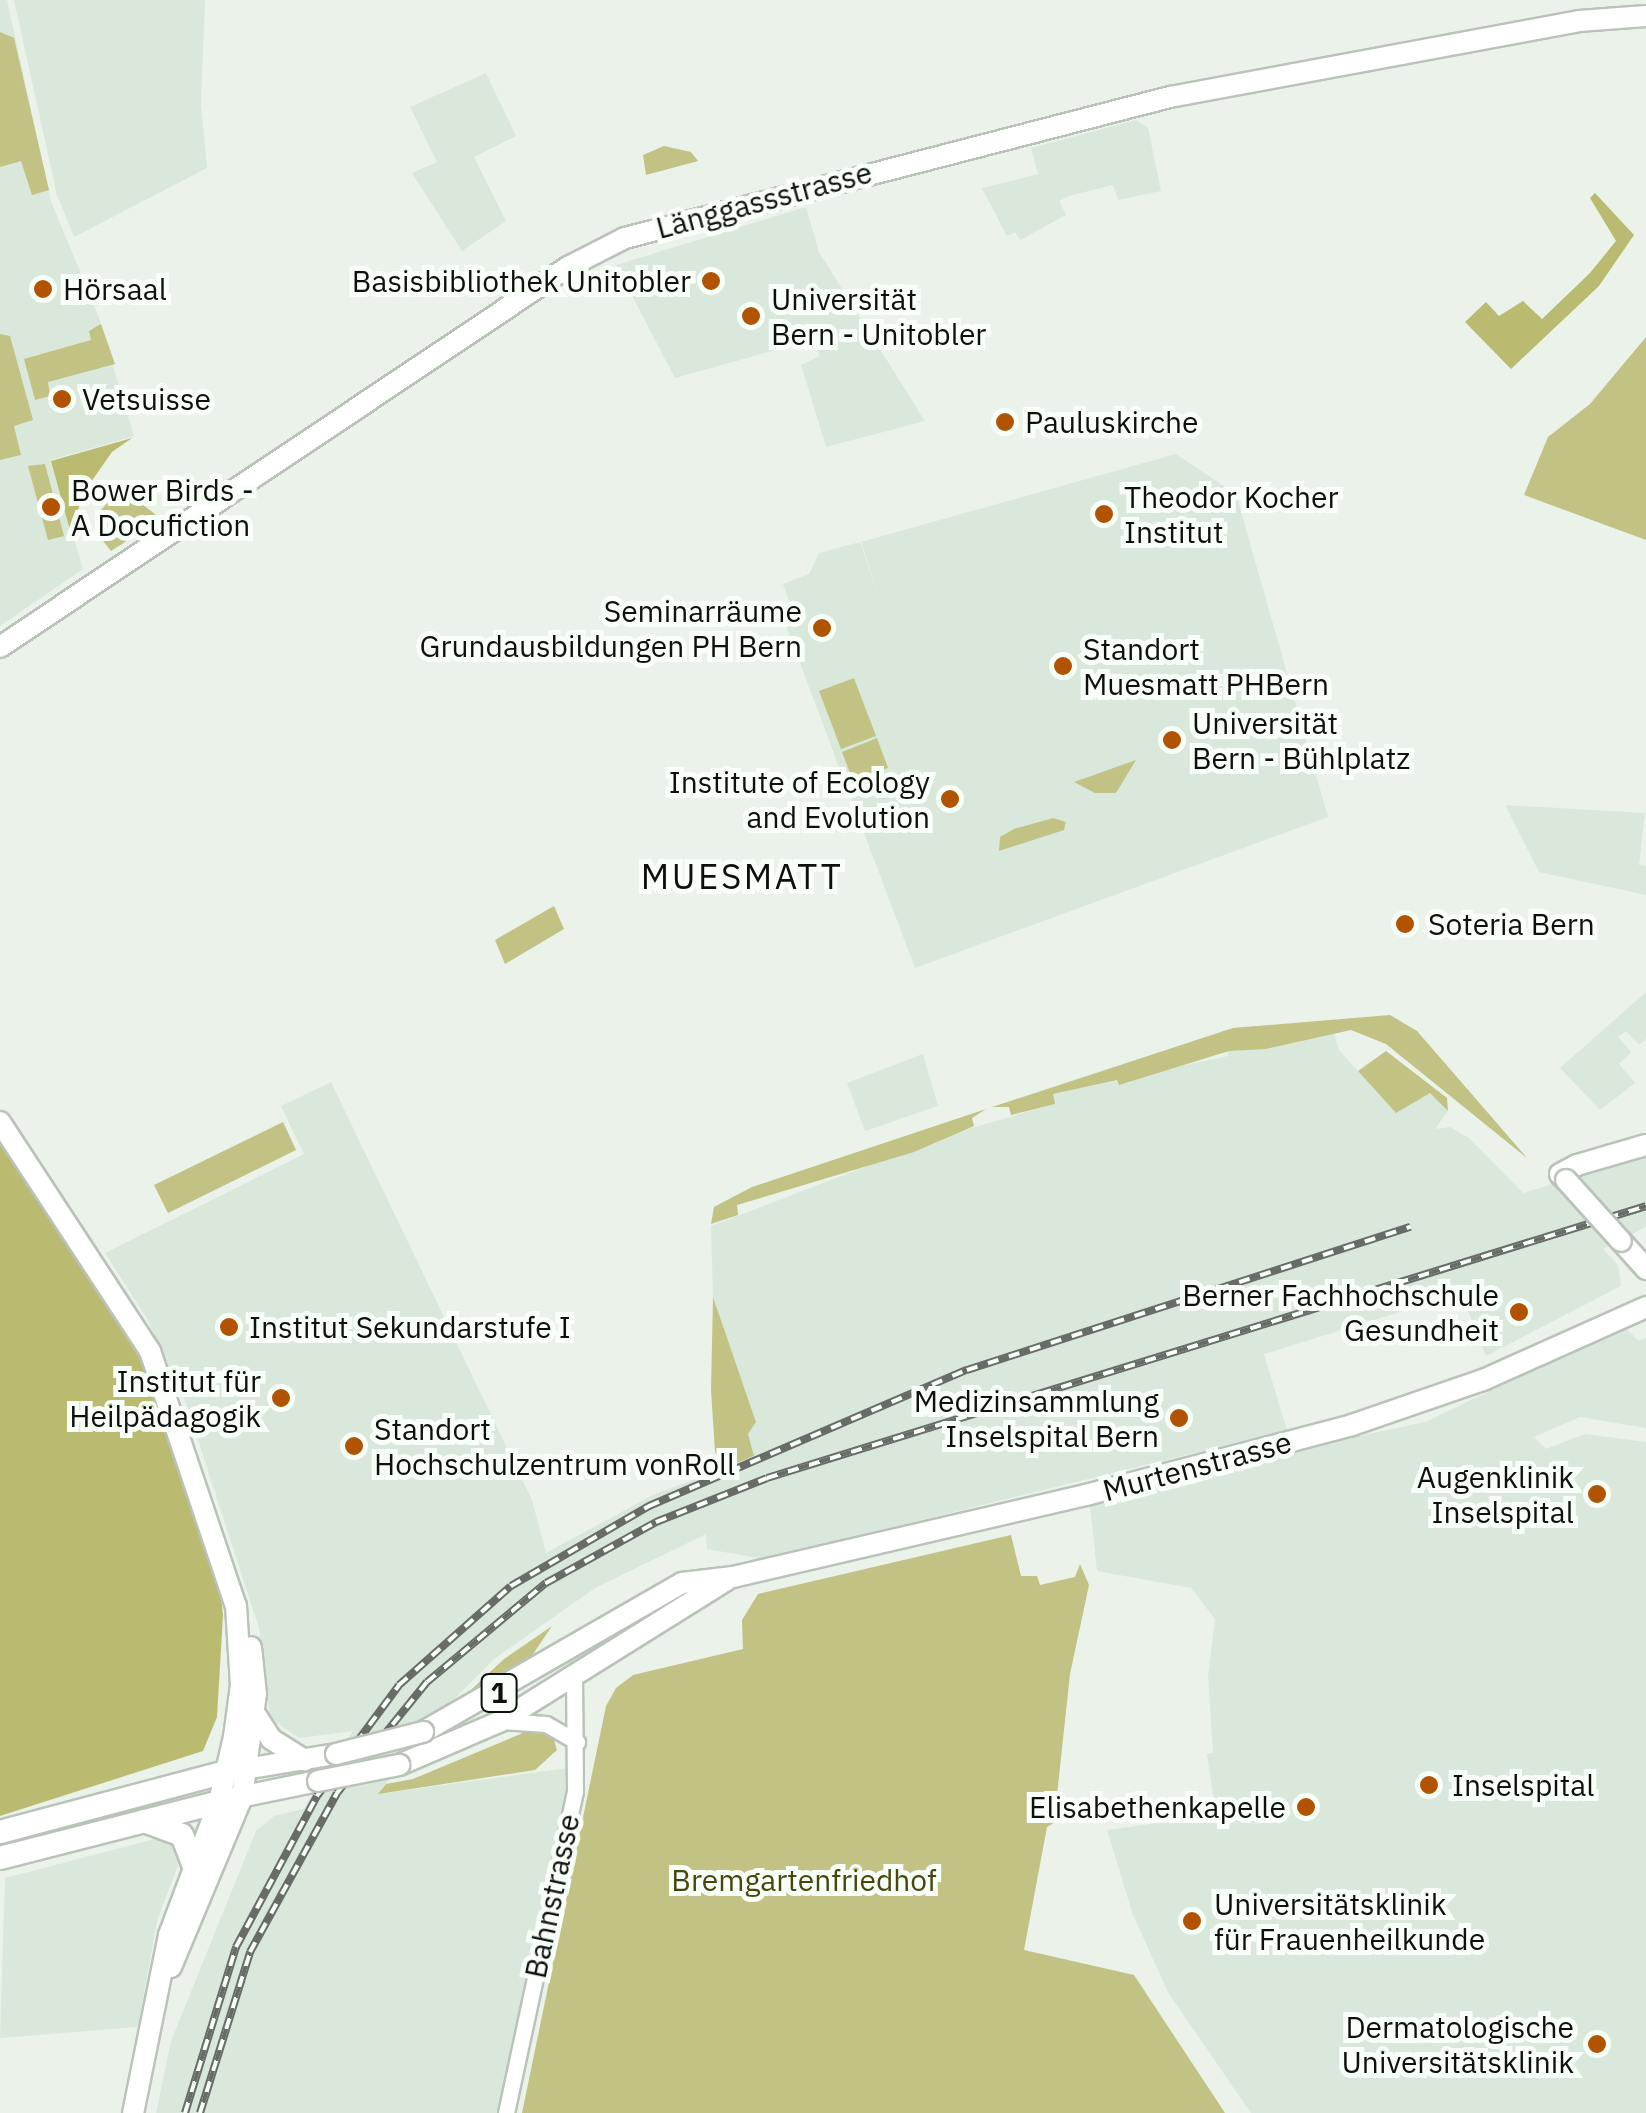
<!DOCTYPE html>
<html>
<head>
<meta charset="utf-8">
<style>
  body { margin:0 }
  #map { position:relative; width:1646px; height:2113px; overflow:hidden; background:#eaf2ea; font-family:"IBM Plex Sans",sans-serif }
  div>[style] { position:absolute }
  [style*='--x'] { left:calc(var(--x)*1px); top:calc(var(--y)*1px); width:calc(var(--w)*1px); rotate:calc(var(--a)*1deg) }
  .built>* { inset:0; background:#dae8db }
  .green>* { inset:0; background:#c1c283 }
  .forest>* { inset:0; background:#babb70 }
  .roads { filter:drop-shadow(2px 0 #bac2ba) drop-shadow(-2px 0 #bac2ba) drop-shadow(0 2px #bac2ba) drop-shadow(0 -2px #bac2ba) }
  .minor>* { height:15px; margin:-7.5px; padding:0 7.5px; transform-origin:7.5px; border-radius:7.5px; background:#fff }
  .major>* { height:20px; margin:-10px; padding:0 10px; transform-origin:10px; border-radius:10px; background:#fff }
  .highway>* { height:22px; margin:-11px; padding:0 11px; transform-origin:11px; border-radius:11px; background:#fff }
  .rail>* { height:8px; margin-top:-4px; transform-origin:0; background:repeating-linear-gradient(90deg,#f8fff8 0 11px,#676c67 0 22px); box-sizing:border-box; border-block:2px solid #676c67 }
  .bridges { filter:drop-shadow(2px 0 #bac2ba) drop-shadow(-2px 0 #bac2ba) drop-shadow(0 2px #bac2ba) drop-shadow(0 -2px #bac2ba) }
  .major-bridge>* { height:20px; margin:-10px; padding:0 10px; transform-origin:10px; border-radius:10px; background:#fff }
  .dots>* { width:28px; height:28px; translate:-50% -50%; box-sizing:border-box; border:5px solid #f8fff8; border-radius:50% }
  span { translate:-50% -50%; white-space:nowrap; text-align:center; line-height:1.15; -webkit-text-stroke:10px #f8fff8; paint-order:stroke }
  .shield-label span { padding:2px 8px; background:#f8fff8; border:2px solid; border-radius:8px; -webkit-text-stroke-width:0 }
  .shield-label { font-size:28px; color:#0d100d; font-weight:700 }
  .street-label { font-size:30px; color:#0d100d }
  .poi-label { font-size:30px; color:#0d100d }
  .right { translate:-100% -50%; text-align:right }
  .left { translate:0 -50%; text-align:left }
  .park-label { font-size:30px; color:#47470c }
  .quarter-label { font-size:35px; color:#0d100d; letter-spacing:2.5px }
</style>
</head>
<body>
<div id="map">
  <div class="built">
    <div style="clip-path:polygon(0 0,7px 0,51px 201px,98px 315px,134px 436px,51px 460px,83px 569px,0 626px)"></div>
    <div style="clip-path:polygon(14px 0,205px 0,201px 104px,207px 168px,74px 237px,57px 195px)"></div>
    <div style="clip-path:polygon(486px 73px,516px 136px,474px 157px,506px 221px,462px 251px,412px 173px,437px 162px,410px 107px)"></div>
    <div style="clip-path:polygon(1136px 120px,1148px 128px,1161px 191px,1118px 200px,1113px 185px,1069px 196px,1059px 201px,1066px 215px,1020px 240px,1015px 232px,1007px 236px,982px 188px,1038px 174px,1031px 148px)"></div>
    <div style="clip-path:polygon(806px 207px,819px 252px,925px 421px,826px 447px,801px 365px,820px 356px,812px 340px,675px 378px,616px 265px)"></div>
    <div style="clip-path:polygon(1176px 454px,1236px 494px,1328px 817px,915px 968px,781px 613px,789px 601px,783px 584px,809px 574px,819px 553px,860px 542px,880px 601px,861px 542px)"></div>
    <div style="clip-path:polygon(1505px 805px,1645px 813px,1639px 865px,1646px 866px,1646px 895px,1539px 872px)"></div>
    <div style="clip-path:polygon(1646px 992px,1646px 1039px,1639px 1045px,1626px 1031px,1618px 1037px,1631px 1052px,1619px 1064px,1635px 1083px,1600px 1110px,1560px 1068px)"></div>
    <div style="clip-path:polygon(1334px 1033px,1339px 1050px,1395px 1112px,1430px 1092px,1448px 1111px,1435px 1129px,1450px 1127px,1469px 1138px,1523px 1193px,1646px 1156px,1646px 1227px,1603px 1249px,1618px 1265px,1621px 1286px,1486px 1356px,1461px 1293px,1264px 1354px,1287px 1430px,763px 1559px,707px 1549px,706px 1534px,595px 1588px,494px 1659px,439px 1714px,378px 1794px,576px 1767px,506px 2113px,156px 2113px,171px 2041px,256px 1831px,274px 1816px,303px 1809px,353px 1731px,299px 1738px,270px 1718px,259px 1628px,185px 1400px,146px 1317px,105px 1253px,304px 1154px,281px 1106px,331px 1082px,532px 1500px,546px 1553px,651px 1496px,754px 1456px,748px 1434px,756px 1422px,713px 1297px,711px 1226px,948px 1135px,1054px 1104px,1053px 1094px,1118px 1080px,1129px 1083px,1128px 1077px,1228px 1056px,1228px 1051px,1266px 1049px)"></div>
    <div style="clip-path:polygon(923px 1054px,938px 1106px,865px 1131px,847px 1083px)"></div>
    <div style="clip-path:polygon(1625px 1327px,1639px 1341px,1646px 1338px,1646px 1428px,1580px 1417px,1534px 1437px,1546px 1449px,1585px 1434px,1646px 1442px,1646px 2113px,1251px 2113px,1169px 1994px,1133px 1915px,1107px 1830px,1216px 1815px,1207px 1754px,1213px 1753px,1208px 1676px,1215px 1619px,1191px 1588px,1097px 1571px,1090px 1506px,1250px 1459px,1425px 1422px)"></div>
    <div style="clip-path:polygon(159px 1838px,174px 1843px,178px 1865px,157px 1921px,138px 2027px,0 2038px,5px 1878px)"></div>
  </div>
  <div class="green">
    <div style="clip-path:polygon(0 32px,14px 38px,49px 190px,32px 195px,21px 161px,0 167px)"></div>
    <div style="clip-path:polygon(664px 146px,691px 152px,698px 161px,646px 175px,643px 155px)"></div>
    <div style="clip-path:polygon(101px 324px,115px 364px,48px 382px,50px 396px,35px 400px,24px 359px,91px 340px,89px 331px)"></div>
    <div style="clip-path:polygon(0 334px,10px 336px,33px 420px,14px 426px,21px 455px,0 460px)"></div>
    <div style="clip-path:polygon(1646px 337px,1646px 540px,1524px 495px,1548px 437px,1590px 404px)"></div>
    <div style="clip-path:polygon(45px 464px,64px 536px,48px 540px,28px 466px)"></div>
    <div style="clip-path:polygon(132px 496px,161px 519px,111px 551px,96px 532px,98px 513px,112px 498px)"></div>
    <div style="clip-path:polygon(854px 678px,876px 736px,841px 749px,819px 691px)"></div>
    <div style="clip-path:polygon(877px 738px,888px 768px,853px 781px,842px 752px)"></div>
    <div style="clip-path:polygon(1136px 760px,1116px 793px,1095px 793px,1074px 782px)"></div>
    <div style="clip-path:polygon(1053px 818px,1066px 822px,1064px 830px,999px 851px,1000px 837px,1014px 829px)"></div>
    <div style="clip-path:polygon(554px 906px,564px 929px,505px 964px,495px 940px)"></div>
    <div style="clip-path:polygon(1390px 1015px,1417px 1031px,1527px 1158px,1386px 1044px,1351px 1030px,1266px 1049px,1229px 1051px,1119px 1085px,1117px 1080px,1053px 1094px,1055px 1104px,1011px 1115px,1009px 1107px,992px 1107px,1233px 1028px)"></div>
    <div style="clip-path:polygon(1386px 1051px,1447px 1098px,1448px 1111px,1430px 1093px,1396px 1113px,1358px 1071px)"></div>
    <div style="clip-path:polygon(986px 1109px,972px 1118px,974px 1126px,914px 1152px,737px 1205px,738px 1215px,711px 1224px,714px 1207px,752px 1187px)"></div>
    <div style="clip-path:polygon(283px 1122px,296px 1150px,168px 1213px,154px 1185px)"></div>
    <div style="clip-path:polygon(713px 1297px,756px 1422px,748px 1434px,754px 1456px,724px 1468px,715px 1452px,711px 1390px)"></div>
    <div style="clip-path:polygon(1011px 1535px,1021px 1576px,1037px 1576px,1040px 1585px,1075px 1577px,1080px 1564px,1089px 1585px,1070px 1674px,1054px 1823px,1047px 1827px,1024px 1950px,1134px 1975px,1225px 2113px,522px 2113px,606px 1706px,616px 1688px,633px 1675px,743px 1649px,742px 1620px,758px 1594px)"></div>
    <div style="clip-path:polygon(552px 1626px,529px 1660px,455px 1705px,504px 1659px)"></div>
    <div style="clip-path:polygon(535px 1728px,552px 1734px,557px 1750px,535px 1770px,378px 1794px,386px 1784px,413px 1779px)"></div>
  </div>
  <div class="forest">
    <div style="clip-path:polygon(1595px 193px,1634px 235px,1599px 286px,1511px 369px,1465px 322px,1486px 302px,1499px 316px,1523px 301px,1542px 319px,1590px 273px,1616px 241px,1590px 198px)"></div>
    <div style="clip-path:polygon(132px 438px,112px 452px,84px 492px,75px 519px,79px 531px,71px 534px,51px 461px)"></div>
    <div style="clip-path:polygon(0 1132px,139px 1342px,218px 1569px,223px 1615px,217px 1717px,203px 1751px,0 1816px)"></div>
  </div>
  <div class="roads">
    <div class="minor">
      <div style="--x:501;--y:1721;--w:45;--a:3.8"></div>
      <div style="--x:546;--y:1724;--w:36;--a:30"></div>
      <div style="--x:506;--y:2113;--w:330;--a:-77.9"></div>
      <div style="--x:575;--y:1790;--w:114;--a:-90.5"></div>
    </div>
    <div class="major">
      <div style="--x:0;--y:647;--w:683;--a:-33.78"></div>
      <div style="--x:568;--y:267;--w:64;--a:-27"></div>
      <div style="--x:625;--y:238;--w:563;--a:-14.51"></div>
      <div style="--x:1170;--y:97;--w:416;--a:-10.5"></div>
      <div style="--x:1579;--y:21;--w:67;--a:-4.3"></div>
      <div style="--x:0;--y:1122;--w:274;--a:56.8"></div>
      <div style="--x:150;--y:1351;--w:269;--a:71.4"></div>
      <div style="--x:236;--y:1606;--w:79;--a:86.4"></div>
      <div style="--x:241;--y:1685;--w:52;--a:97.7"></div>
      <div style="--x:234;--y:1737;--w:67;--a:103"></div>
      <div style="--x:219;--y:1802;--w:142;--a:110.6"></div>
      <div style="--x:169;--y:1935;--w:182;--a:101.4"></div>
      <div style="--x:1566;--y:1180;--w:8;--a:-135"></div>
      <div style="--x:1560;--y:1174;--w:19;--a:-28"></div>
      <div style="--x:1577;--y:1165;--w:72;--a:-16.2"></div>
      <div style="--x:1621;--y:1241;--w:38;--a:48"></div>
      <div style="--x:255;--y:1714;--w:30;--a:57"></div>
      <div style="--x:271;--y:1739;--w:40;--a:32"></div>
      <div style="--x:423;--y:1732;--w:299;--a:-29.9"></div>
      <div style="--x:682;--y:1583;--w:51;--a:-6.7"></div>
      <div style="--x:733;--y:1577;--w:362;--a:-13.1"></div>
      <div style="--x:1086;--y:1495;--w:275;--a:-14.7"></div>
      <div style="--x:1352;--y:1425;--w:139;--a:-19"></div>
      <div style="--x:1483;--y:1380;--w:179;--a:-24.1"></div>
      <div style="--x:399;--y:1765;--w:111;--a:-23.3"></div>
      <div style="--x:501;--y:1721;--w:266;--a:-32"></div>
      <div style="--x:239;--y:1770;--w:98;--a:-9.4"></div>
      <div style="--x:230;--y:1799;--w:90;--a:-11.6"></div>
      <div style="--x:171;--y:1967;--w:184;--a:-67.3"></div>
      <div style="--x:242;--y:1797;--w:104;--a:-82.3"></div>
      <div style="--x:256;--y:1694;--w:47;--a:-96.1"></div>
    </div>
    <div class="highway">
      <div style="--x:144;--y:1821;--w:40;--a:20.2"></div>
      <div style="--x:182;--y:1835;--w:33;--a:69"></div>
      <div style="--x:0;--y:1832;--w:234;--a:-14.9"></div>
      <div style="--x:0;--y:1858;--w:226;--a:-14.3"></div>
    </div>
  </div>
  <div class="rail">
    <div style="--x:185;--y:2113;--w:174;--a:-72.9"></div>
    <div style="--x:236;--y:1947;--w:171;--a:-61.8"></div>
    <div style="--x:317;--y:1796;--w:138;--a:-53.5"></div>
    <div style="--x:399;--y:1685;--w:149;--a:-41.5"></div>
    <div style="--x:511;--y:1586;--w:160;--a:-30.1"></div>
    <div style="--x:649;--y:1506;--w:346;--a:-23.2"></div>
    <div style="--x:967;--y:1370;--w:466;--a:-17.9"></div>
    <div style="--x:200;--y:2113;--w:169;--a:-72.7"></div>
    <div style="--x:250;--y:1952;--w:181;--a:-61.3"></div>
    <div style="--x:337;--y:1793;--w:143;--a:-51"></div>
    <div style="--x:427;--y:1682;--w:155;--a:-39.8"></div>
    <div style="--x:546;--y:1583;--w:126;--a:-29"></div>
    <div style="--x:656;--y:1522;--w:119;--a:-21.6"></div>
    <div style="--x:767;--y:1478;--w:920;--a:-17.19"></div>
  </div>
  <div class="bridges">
    <div class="major-bridge">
      <div style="--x:1566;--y:1180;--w:82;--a:48"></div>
      <div style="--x:336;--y:1754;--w:90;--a:-14.2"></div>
      <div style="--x:318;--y:1781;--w:83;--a:-11.2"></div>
    </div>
  </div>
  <div class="dots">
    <div style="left:711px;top:281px;background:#b15300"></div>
    <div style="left:43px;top:289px;background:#b15300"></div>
    <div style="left:751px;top:316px;background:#b15300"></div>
    <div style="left:62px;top:399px;background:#b15300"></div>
    <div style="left:1005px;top:422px;background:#b15300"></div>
    <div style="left:51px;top:507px;background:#b15300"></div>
    <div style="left:1104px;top:514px;background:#b15300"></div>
    <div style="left:822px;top:628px;background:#b15300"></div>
    <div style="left:1063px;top:666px;background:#b15300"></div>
    <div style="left:1172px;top:740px;background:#b15300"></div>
    <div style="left:950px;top:799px;background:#b15300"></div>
    <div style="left:1405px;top:924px;background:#b15300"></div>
    <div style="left:1519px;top:1312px;background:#b15300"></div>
    <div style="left:229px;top:1327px;background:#b15300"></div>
    <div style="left:281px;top:1398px;background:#b15300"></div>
    <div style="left:1179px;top:1418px;background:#b15300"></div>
    <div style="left:354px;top:1446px;background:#b15300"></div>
    <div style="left:1597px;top:1494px;background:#b15300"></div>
    <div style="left:1429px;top:1785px;background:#b15300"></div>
    <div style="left:1306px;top:1807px;background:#b15300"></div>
    <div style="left:1192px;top:1921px;background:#b15300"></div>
    <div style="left:1597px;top:2044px;background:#b15300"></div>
  </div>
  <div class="shield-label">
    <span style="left:499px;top:1693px">1</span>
  </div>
  <div class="street-label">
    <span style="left:764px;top:200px;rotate:-15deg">Länggassstrasse</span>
    <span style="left:1197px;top:1466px;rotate:-15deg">Murtenstrasse</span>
    <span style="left:552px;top:1896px;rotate:-78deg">Bahnstrasse</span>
  </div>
  <div class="poi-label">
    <span class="right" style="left:691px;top:281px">Basisbibliothek Unitobler</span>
    <span class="left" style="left:63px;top:289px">Hörsaal</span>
    <span class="left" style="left:771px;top:316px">Universität<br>Bern - Unitobler</span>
    <span class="left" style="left:82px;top:399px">Vetsuisse</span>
    <span class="left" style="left:1025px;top:422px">Pauluskirche</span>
    <span class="left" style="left:71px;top:507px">Bower Birds -<br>A Docufiction</span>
    <span class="left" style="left:1124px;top:514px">Theodor Kocher<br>Institut</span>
    <span class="right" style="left:802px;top:628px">Seminarräume<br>Grundausbildungen PH Bern</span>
    <span class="left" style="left:1083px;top:666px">Standort<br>Muesmatt PHBern</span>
    <span class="left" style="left:1192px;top:740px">Universität<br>Bern - Bühlplatz</span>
    <span class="right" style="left:930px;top:799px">Institute of Ecology<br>and Evolution</span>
    <span class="left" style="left:1428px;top:924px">Soteria Bern</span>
    <span class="right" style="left:1499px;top:1312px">Berner Fachhochschule<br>Gesundheit</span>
    <span class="left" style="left:249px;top:1327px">Institut Sekundarstufe I</span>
    <span class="right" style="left:261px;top:1398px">Institut für<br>Heilpädagogik</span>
    <span class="right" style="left:1159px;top:1418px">Medizinsammlung<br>Inselspital Bern</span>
    <span class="left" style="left:374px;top:1446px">Standort<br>Hochschulzentrum vonRoll</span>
    <span class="right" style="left:1574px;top:1494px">Augenklinik<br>Inselspital</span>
    <span class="left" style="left:1452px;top:1785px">Inselspital</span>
    <span class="right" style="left:1286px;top:1807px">Elisabethenkapelle</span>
    <span class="left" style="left:1214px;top:1921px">Universitätsklinik<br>für Frauenheilkunde</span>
    <span class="right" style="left:1574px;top:2044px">Dermatologische<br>Universitätsklinik</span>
  </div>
  <div class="park-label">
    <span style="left:804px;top:1880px">Bremgartenfriedhof</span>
  </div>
  <div class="quarter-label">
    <span style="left:742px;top:876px">MUESMATT</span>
  </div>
</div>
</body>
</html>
